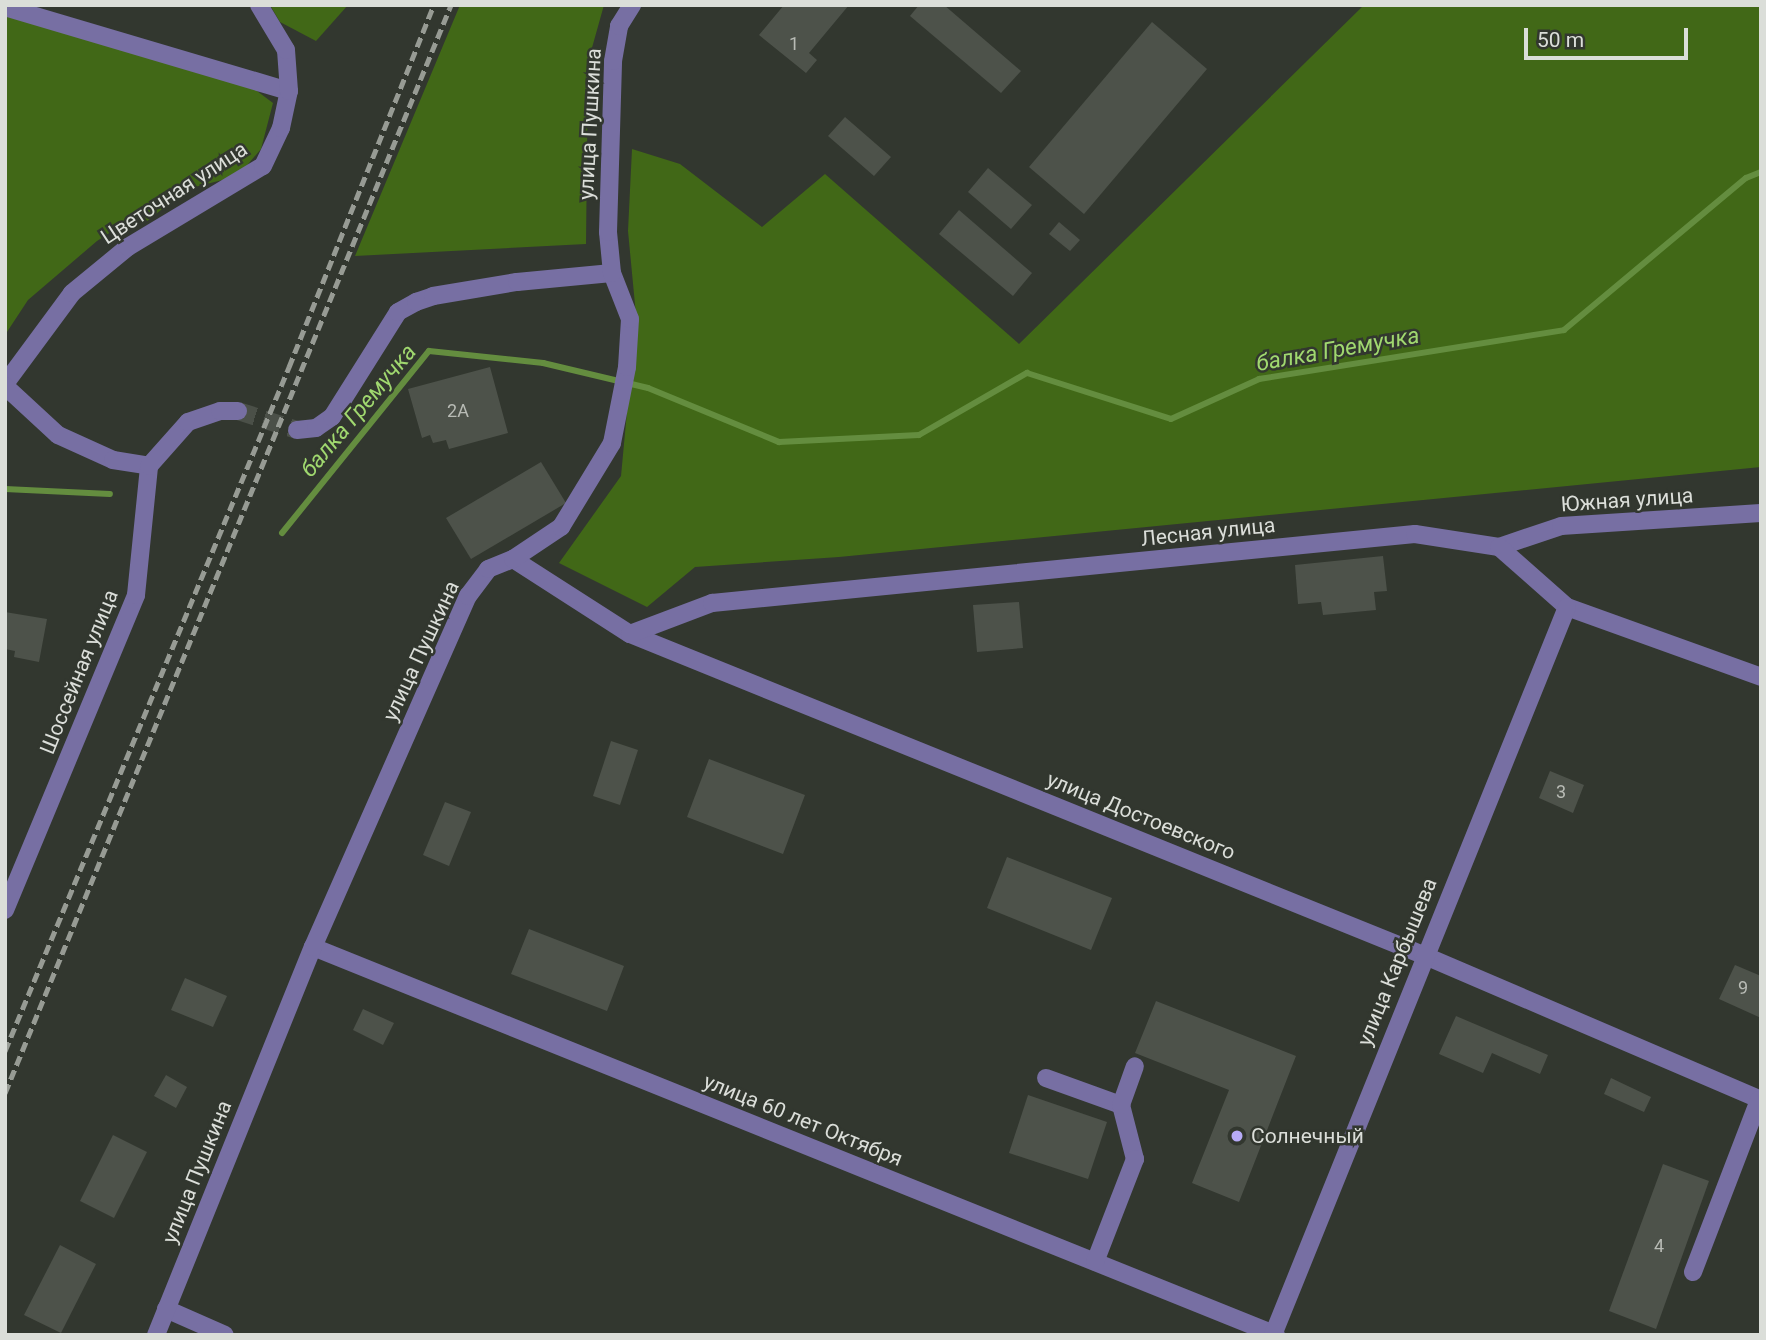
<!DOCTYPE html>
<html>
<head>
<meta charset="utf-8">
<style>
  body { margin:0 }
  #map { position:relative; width:1766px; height:1340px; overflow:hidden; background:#32372f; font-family:Roboto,sans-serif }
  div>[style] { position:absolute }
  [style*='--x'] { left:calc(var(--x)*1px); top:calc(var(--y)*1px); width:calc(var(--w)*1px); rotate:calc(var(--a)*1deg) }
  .forest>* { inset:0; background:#416817 }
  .stream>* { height:6px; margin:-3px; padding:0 3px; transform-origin:3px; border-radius:3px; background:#648d3f }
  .building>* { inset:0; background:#4d524a }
  .minor-tunnel>* { height:18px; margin-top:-9px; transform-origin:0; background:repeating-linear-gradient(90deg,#4b5048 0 18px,transparent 0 27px) }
  .minor>* { height:18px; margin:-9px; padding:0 9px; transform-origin:9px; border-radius:9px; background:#776fa3 }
  .rail>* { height:5px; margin-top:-2.5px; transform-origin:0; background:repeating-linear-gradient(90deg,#979b94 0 10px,transparent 0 15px) }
  .dots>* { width:19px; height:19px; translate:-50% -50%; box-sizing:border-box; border:4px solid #32372f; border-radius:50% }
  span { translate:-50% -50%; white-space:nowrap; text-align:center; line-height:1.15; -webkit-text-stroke:5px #32372f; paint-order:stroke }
  .number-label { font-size:18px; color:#b8bbb5 }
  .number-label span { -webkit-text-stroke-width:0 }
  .street-label { font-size:21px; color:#dbded9 }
  .poi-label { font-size:21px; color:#dbded9 }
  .left { translate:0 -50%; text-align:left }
  .water-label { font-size:23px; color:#a0d86f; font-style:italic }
  .frame { position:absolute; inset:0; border:7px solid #dbded9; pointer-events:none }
  .scale { position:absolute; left:1524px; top:28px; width:164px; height:32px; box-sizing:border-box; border:4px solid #dbded9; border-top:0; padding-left:9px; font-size:21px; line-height:24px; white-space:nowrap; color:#dbded9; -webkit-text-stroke:5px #32372f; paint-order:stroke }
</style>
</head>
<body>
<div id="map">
  <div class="forest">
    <div style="clip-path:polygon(270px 5px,348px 5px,316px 41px,280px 22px)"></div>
    <div style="clip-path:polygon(460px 5px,604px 5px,588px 62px,586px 244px,355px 256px)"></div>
    <div style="clip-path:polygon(1364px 5px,1761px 5px,1761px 467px,839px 557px,695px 567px,647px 607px,559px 563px,621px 476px,636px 315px,628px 231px,632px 149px,680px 164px,762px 227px,825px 174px,1019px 344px)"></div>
    <div style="clip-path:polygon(5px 15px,249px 85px,273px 103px,261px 149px,238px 176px,187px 189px,146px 222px,134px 217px,97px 241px,28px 300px,5px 335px)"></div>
  </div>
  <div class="stream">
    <div style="--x:5;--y:489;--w:105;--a:2.7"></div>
    <div style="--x:282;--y:533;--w:234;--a:-51.1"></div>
    <div style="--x:429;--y:351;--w:115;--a:6"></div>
    <div style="--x:543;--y:363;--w:108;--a:13.4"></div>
    <div style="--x:648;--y:388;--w:142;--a:22.4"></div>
    <div style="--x:779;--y:442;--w:140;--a:-2.9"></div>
    <div style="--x:919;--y:435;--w:125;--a:-29.9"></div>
    <div style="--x:1027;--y:373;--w:151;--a:17.7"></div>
    <div style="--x:1171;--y:419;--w:97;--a:-24.4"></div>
    <div style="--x:1259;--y:379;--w:309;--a:-9.1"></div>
    <div style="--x:1564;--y:330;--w:237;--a:-39.9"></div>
    <div style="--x:1746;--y:178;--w:16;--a:-22"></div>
  </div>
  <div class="building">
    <div style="clip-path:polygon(784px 5px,849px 5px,809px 53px,817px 60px,806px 73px,759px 35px)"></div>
    <div style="clip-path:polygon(919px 5px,944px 5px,1021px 71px,1001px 93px,910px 16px)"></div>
    <div style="clip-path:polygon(1152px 22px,1207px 69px,1084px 214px,1029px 167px)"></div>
    <div style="clip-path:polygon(845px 117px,891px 157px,874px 176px,828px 136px)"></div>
    <div style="clip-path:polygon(988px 168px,1032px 205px,1011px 229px,968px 192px)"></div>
    <div style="clip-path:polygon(959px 210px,1032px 273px,1013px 296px,939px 234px)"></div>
    <div style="clip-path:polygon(1059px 222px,1080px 240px,1070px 251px,1049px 234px)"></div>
    <div style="clip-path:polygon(490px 367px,508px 433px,449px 449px,446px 440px,433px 443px,430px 435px,422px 438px,408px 389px)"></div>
    <div style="clip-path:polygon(541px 462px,566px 503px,471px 559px,446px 518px)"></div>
    <div style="clip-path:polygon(1383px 556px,1387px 591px,1374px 592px,1376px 610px,1323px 615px,1321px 602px,1298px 604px,1295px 565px)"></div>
    <div style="clip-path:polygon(1019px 602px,1023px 648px,977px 652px,973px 605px)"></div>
    <div style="clip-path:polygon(5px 612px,47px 619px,39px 662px,14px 657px,15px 651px,5px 649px)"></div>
    <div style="clip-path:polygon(611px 741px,638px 750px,620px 805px,593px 796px)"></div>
    <div style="clip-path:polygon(709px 759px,805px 795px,783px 854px,687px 817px)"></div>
    <div style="clip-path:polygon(1550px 771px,1584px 785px,1573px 813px,1539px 798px)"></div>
    <div style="clip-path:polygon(445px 802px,471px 812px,449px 866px,423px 855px)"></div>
    <div style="clip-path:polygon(1007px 857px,1112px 898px,1091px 950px,987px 908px)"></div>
    <div style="clip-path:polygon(529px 929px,624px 966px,607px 1011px,511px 974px)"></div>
    <div style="clip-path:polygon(1735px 965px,1761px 976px,1761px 1018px,1719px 999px)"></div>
    <div style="clip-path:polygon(185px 978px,227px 996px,213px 1027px,171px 1010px)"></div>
    <div style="clip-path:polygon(1156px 1001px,1296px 1056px,1239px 1202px,1192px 1183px,1229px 1090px,1135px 1053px)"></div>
    <div style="clip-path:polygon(363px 1009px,394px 1023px,383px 1045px,353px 1030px)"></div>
    <div style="clip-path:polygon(1456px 1016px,1548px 1055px,1540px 1074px,1492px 1053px,1483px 1073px,1439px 1054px)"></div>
    <div style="clip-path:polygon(166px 1075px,187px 1087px,176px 1108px,154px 1096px)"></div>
    <div style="clip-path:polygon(1611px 1078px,1651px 1097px,1644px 1112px,1604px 1094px)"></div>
    <div style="clip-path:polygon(1028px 1095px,1107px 1122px,1088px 1179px,1009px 1153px)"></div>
    <div style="clip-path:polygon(113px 1135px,147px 1152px,114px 1218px,80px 1201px)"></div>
    <div style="clip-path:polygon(1663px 1164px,1709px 1181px,1656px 1329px,1609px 1311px)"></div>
    <div style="clip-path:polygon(60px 1245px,96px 1264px,61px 1333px,24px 1315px)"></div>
  </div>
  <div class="minor-tunnel">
    <div style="--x:238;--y:411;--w:62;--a:17.9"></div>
  </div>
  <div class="minor">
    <div style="--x:5;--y:7;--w:296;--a:16.5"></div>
    <div style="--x:5;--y:384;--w:113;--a:-53.6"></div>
    <div style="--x:72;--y:293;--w:72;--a:-39.4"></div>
    <div style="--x:128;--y:247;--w:157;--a:-31"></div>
    <div style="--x:263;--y:166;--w:42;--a:-64.7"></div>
    <div style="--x:281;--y:128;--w:38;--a:-78"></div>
    <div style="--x:289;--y:91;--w:41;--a:-94.2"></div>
    <div style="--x:286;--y:50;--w:52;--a:-121"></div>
    <div style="--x:5;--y:386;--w:72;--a:42.8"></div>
    <div style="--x:58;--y:435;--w:60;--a:24.4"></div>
    <div style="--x:113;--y:460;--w:36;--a:9"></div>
    <div style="--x:297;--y:430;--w:19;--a:-6"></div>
    <div style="--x:316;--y:428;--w:19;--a:-35"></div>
    <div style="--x:332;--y:417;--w:124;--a:-57.8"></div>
    <div style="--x:398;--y:312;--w:21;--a:-29"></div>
    <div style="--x:416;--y:302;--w:18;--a:-19"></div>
    <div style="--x:433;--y:296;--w:85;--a:-9.5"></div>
    <div style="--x:517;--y:282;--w:95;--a:-5.4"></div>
    <div style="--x:1499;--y:547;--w:65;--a:-18.7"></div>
    <div style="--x:1561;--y:526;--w:200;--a:-3.7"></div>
    <div style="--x:513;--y:559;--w:139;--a:32.7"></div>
    <div style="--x:630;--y:634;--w:856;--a:22.04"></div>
    <div style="--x:1423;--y:955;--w:368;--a:23.2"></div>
    <div style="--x:630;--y:634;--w:88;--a:-20.7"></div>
    <div style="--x:712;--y:603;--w:706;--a:-5.61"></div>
    <div style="--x:1415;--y:534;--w:85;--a:8.8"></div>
    <div style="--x:1499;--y:547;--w:91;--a:41.4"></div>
    <div style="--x:1567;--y:607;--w:206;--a:19.8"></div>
    <div style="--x:5;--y:910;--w:341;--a:-67.4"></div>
    <div style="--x:136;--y:595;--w:130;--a:-84.2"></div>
    <div style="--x:149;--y:466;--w:59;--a:-48.4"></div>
    <div style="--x:188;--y:422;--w:34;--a:-19"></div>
    <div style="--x:220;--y:411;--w:18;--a:0"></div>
    <div style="--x:313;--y:947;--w:1038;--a:21.94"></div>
    <div style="--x:1046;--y:1078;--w:80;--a:19.8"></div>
    <div style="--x:1121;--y:1105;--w:56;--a:75.5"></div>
    <div style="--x:1135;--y:1159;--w:110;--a:111.2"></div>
    <div style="--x:1121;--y:1105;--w:41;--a:-70.3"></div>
    <div style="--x:1693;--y:1272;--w:184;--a:-69"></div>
    <div style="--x:166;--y:1309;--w:64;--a:23.8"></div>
    <div style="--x:156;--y:1335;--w:419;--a:-68"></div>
    <div style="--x:313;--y:947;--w:384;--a:-66.2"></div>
    <div style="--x:468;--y:596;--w:34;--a:-53"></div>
    <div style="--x:488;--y:569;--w:27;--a:-22"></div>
    <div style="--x:513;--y:559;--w:58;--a:-33.7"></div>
    <div style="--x:561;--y:527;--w:98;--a:-58.7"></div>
    <div style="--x:612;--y:443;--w:77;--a:-78.8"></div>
    <div style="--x:627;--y:367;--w:48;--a:-86.4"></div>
    <div style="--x:630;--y:319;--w:49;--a:-111.4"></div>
    <div style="--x:612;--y:273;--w:41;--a:-95.6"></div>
    <div style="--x:608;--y:232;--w:171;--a:-88.3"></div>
    <div style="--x:613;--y:61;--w:36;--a:-80"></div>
    <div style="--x:619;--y:26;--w:25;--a:-58"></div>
    <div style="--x:1273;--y:1335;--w:785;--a:-68.01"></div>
  </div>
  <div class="rail">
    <div style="--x:5;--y:1051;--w:741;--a:-67.45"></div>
    <div style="--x:289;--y:367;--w:390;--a:-68.2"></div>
    <div style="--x:5;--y:1093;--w:1176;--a:-67.71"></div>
  </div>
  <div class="dots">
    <div style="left:1237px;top:1136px;background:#b7abf7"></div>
  </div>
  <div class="number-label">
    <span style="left:794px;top:44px">1</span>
    <span style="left:458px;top:411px">2А</span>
    <span style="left:1561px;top:792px">3</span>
    <span style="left:1743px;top:988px">9</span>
    <span style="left:1659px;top:1246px">4</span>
  </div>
  <div class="street-label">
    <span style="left:590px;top:124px;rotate:-87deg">улица Пушкина</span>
    <span style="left:174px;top:193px;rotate:-33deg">Цветочная улица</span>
    <span style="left:1627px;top:500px;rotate:-4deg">Южная улица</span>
    <span style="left:1208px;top:532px;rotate:-6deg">Лесная улица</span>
    <span style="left:421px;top:651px;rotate:-65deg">улица Пушкина</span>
    <span style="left:79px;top:672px;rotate:-68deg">Шоссейная улица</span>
    <span style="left:1141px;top:816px;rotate:22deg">улица Достоевского</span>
    <span style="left:1397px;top:962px;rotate:-68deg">улица Карбышева</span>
    <span style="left:803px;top:1120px;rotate:22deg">улица 60 лет Октября</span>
    <span style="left:197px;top:1172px;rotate:-68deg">улица Пушкина</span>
  </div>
  <div class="poi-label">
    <span class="left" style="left:1251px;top:1136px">Солнечный</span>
  </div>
  <div class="water-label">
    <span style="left:1338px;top:350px;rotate:-10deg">балка Гремучка</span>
    <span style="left:359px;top:411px;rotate:-50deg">балка Гремучка</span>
  </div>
  <div class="frame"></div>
  <div class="scale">50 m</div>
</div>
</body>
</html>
